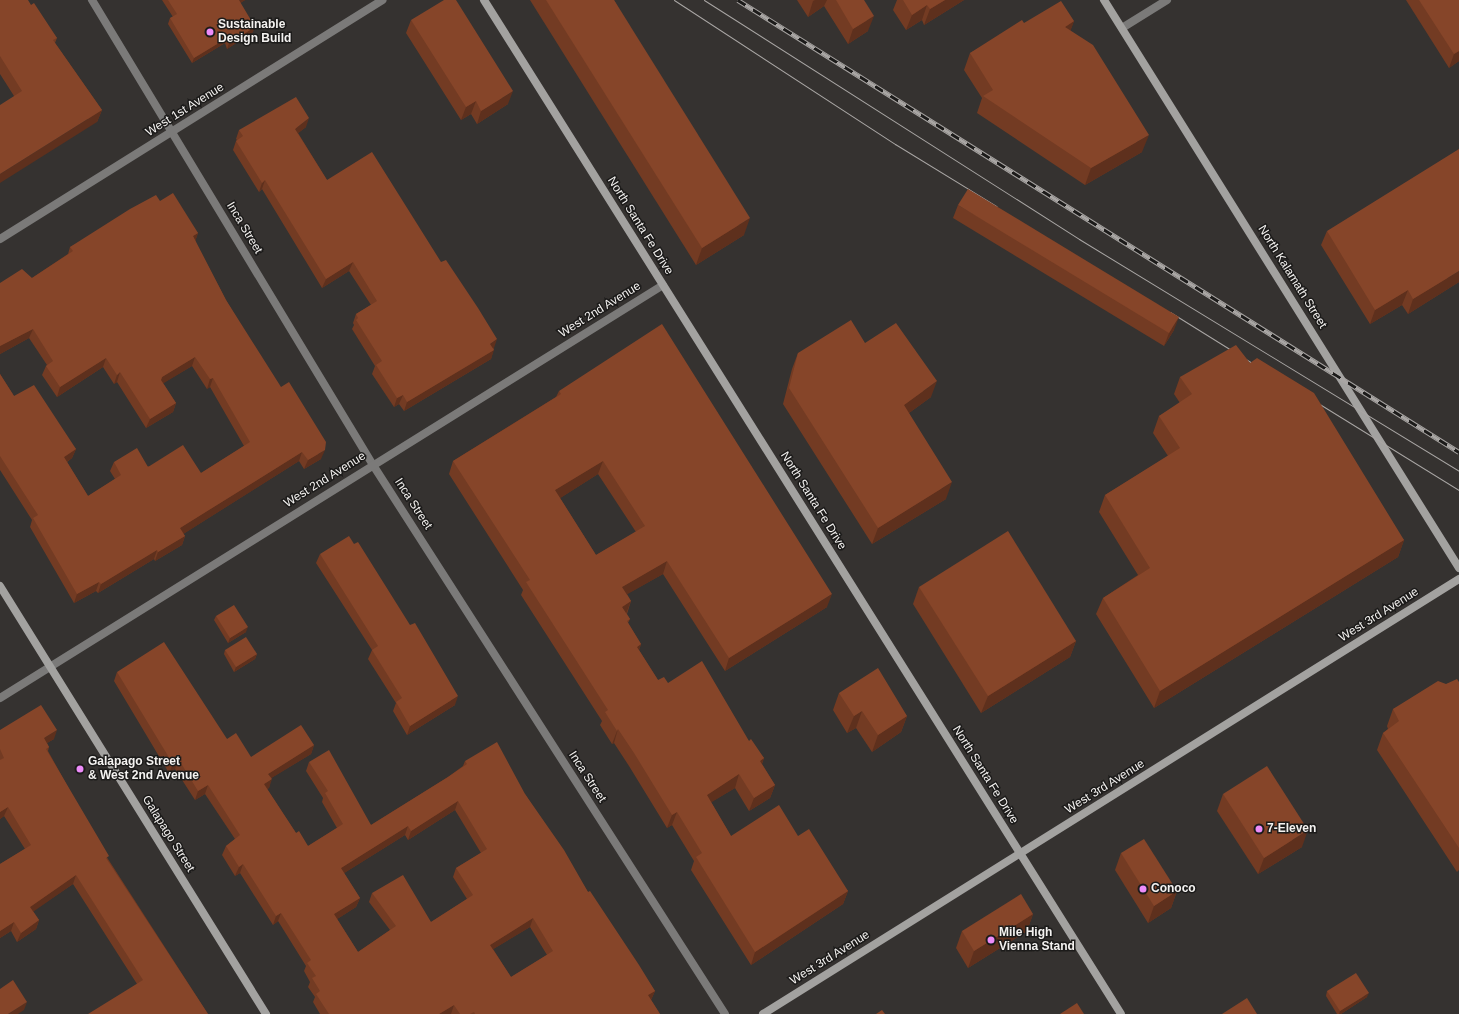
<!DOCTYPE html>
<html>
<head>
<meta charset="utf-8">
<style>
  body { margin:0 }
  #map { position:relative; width:1459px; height:1014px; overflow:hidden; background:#353230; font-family:Helvetica,sans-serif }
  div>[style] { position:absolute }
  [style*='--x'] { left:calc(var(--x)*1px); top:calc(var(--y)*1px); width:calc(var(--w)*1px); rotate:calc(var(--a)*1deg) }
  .street>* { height:8px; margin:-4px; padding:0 4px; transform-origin:4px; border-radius:4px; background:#7b7a79 }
  .secondary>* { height:8px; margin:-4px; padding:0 4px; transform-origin:4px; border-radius:4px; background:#a3a2a0 }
  .tram>* { height:1px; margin:-0.5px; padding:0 0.5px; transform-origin:0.5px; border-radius:0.5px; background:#a9a6a4 }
  .rail>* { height:4.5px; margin-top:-2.25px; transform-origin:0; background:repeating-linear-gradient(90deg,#1c1b1a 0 9px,#a9a6a4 0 18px); box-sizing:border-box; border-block:1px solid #a9a6a4 }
  .wall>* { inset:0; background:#733b23 }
  .shaded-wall>* { inset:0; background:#5e301d }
  .building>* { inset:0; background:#864529 }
  .dots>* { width:11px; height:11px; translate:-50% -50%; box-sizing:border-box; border:2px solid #1c1b1a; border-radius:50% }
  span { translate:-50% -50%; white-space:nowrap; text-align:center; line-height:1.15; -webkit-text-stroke:3px #1c1b1a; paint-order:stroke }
  .poi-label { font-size:12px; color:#f4f2f0; font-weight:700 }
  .left { translate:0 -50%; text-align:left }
  .street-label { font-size:12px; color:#f4f2f0 }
</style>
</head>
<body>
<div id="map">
  <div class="street">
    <div style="--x:92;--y:0;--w:543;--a:58.86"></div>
    <div style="--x:373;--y:465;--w:652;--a:57.33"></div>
    <div style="--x:1122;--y:28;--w:53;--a:-31.9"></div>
    <div style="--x:0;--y:239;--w:451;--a:-32"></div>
    <div style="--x:0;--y:698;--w:781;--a:-31.92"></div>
  </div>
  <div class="secondary">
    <div style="--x:484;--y:0;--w:1197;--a:57.86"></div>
    <div style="--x:1104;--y:0;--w:670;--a:57.99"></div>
    <div style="--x:0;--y:586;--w:504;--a:58.14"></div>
    <div style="--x:763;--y:1014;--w:821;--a:-32.01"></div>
  </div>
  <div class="tram">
    <div style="--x:674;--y:0;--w:264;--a:33.1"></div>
    <div style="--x:895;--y:144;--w:119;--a:31.5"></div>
    <div style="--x:704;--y:0;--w:445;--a:32.5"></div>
    <div style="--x:1079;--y:239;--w:445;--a:31.4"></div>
    <div style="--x:1170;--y:312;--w:106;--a:31.9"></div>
    <div style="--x:1313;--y:400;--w:172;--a:31.7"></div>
  </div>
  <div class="rail">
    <div style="--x:738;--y:0;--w:851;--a:32.08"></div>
  </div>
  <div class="wall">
    <div style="clip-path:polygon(0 0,31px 5px,57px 38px,55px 43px,102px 110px,97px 122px,14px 96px,0 74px)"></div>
    <div style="clip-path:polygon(162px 0,245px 0,240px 3px,253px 32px,227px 49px,225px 43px,192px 63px,168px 24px,170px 18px,173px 17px)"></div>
    <div style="clip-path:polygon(530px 0,614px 0,744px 235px,696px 265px)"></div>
    <div style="clip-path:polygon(797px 0,864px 0,868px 31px,848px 44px,824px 6px,808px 17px)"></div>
    <div style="clip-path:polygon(897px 0,964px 0,924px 25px,922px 20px,906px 30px,893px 10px)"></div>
    <div style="clip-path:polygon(1406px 0,1459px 0,1459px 61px,1449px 68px)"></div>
    <div style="clip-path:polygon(411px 20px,508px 104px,477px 124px,471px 114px,461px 120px,406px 33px)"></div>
    <div style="clip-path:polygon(1074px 21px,1070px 31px,1142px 152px,1085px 185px,977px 113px,982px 98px,964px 70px,970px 53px,1024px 23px)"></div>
    <div style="clip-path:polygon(306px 127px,298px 133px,327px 180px,494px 348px,491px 359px,404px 411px,399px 404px,394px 407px,372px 374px,375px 366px,352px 329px,354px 325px,353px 323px,356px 314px,371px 305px,349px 271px,322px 288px,262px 189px,259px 192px,233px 150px,236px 141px,237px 140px,236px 139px,239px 130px)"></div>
    <div style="clip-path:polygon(160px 201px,198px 233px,195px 241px,226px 300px,321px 459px,304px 469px,299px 461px,183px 534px,185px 536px,182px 545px,155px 561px,154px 559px,98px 593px,96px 591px,74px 603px,30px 527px,32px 520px,0 470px,0 374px,14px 396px,76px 449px,72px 458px,67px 462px,88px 496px,115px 479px,110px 471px,114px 462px,201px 473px,244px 446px,210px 387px,207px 389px,192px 366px,163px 383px,176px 403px,173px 412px,146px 428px,117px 382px,114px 384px,103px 367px,57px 397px,42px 375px,46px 366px,47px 365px,29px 338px,0 354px,0 283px,32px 278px,68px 254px,70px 247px)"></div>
    <div style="clip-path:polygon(958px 205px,1174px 330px,1164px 346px,953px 218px)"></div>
    <div style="clip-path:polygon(1327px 231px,1459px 282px,1408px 314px,1402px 305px,1370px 324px,1321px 245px)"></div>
    <div style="clip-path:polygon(865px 343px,931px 397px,909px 413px,946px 499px,872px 544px,783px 404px,792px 369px,798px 353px)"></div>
    <div style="clip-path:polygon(1250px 363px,1404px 540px,1398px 557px,1154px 708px,1096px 614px,1103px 598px,1138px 575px,1099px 512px,1105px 495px,1168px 456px,1153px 433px,1159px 416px,1180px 403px,1174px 394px,1180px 377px)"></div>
    <div style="clip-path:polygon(evenodd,559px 391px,827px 607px,725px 671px,663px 574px,627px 594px,631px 601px,627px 614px,630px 619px,628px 623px,641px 644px,639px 650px,658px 680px,668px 683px,749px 741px,764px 758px,762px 764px,775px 785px,770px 798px,749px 811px,735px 788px,711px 802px,731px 836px,798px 836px,848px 891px,843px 904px,751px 965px,691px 870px,694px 861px,672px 825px,667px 828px,629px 766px,614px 743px,612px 744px,600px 725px,602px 721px,521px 595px,523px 590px,449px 474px,453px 461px,556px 397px,559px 391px,598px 474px,636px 532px,596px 555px,560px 498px,598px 474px)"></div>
    <div style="clip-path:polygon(320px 554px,455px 705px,407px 735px,393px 711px,396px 703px,368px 659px,372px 650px,316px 563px)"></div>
    <div style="clip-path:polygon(919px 587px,1076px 641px,1070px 657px,981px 713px,913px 604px)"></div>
    <div style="clip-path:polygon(216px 616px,246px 632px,228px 643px,214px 620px)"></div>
    <div style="clip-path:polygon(225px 650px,257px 654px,255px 659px,234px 672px,224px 654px)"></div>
    <div style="clip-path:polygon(evenodd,117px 672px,227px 739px,251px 757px,314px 745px,311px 754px,271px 778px,269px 788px,267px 789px,296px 833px,308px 846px,337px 828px,322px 802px,323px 798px,306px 771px,309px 762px,371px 825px,448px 777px,463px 766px,465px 761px,525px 794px,588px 892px,655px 991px,651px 1000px,660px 1014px,320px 1014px,313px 1002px,315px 997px,308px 987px,310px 982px,304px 971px,306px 966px,278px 921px,273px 925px,240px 873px,235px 876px,222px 855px,226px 846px,235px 839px,205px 794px,195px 800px,175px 769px,169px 773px,114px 681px,117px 672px,455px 810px,481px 853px,456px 868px,453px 877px,467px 899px,431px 922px,372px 893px,369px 902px,390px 930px,358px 952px,337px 919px,356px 907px,360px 898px,344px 873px,405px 835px,408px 840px,455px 810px,117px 672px,530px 927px,547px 955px,511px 977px,493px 949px,530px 927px)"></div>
    <div style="clip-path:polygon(1459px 682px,1459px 870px,1457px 872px,1377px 750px,1383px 733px,1388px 729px,1387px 726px,1393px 709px,1446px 684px)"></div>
    <div style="clip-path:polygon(839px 693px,907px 716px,901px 732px,872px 752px,856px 728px,847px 733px,833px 710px)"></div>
    <div style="clip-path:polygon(0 730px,54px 739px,47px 743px,49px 747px,48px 751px,108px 859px,208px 1014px,137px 984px,73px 884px,33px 911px,39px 920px,36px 929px,17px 942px,11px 931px,0 938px,0 864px,25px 849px,4px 816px,0 819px)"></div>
    <div style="clip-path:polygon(1223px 794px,1302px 847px,1258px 874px,1217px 811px)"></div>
    <div style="clip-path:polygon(1121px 853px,1177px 891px,1171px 908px,1148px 923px,1115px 870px)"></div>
    <div style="clip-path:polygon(1033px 914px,1027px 931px,968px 968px,956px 948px,962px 931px)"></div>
    <div style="clip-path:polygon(1327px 991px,1367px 997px,1341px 1014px,1337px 1014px,1326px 996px)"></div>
  </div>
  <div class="shaded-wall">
    <div style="clip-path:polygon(238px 0,245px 0,236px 6px)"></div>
    <div style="clip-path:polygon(815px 0,827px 0,824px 6px,808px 17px,813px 1px)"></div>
    <div style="clip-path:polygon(945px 0,964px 0,924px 25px,930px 9px)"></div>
    <div style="clip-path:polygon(927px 5px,922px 20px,906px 30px,912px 15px)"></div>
    <div style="clip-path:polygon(874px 16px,868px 31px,848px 44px,853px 29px)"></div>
    <div style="clip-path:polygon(1074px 21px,1068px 38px,1065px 27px)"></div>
    <div style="clip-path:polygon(255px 27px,253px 32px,227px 49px,229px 43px)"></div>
    <div style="clip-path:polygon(227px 38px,225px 43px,192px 63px,194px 58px)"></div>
    <div style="clip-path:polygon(1459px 51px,1459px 61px,1449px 68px,1454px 54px)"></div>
    <div style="clip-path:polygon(513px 91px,508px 104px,477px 124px,481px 111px)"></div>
    <div style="clip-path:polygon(476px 101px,471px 114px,461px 120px,466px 107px)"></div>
    <div style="clip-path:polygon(102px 110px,97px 122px,0 183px,0 174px)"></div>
    <div style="clip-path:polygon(309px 118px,306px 127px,292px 138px,295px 129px)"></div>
    <div style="clip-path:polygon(1149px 135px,1142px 152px,1085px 185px,1091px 168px)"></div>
    <div style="clip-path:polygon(265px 180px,262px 189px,259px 192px,262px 183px)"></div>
    <div style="clip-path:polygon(750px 218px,744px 235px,696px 265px,702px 248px)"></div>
    <div style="clip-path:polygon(198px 233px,195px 242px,193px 236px)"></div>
    <div style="clip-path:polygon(353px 262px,349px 271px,322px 288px,326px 279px)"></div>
    <div style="clip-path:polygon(1459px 271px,1459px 282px,1408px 314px,1413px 299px)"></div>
    <div style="clip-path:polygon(1408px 290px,1402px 305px,1370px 324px,1375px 310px)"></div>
    <div style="clip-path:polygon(1179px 317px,1174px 330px,1164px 346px,1169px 333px)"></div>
    <div style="clip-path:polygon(33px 329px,29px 338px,0 354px,0 346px)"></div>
    <div style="clip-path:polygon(497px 339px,494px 348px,487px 353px,490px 344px)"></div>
    <div style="clip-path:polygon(494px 350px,491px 359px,404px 411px,407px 402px)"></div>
    <div style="clip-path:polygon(195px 357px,192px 366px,159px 386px,162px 377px)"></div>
    <div style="clip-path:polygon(106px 358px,103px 367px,57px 397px,60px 387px)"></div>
    <div style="clip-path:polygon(120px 372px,117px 382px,114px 384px,117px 375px)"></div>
    <div style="clip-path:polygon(213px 378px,210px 387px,207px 389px,210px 379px)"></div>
    <div style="clip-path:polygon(937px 381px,931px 397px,898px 421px,904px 405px)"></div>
    <div style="clip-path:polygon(403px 395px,399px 404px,394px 407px,397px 398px)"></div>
    <div style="clip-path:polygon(176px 403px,173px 412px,146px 428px,150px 419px)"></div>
    <div style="clip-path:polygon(76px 449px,72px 458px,61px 466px,64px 457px)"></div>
    <div style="clip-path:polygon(325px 450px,321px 459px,304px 469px,308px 460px)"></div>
    <div style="clip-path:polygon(302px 452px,299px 461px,177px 538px,180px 528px)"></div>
    <div style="clip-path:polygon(603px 461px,598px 474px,551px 504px,555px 490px)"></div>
    <div style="clip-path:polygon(952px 482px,946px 499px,872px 544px,878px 528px)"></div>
    <div style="clip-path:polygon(185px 536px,182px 545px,155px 561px,158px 552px)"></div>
    <div style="clip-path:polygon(1404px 540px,1398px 557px,1154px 708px,1160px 691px)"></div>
    <div style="clip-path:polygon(157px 550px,154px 559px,98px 593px,101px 584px)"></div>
    <div style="clip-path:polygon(667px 561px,663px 574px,617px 600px,622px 587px)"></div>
    <div style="clip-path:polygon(99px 582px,96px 591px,74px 603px,77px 594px)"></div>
    <div style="clip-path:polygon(832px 594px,827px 607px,725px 671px,729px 658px)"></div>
    <div style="clip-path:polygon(631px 601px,626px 614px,622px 607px)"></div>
    <div style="clip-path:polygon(248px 627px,246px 632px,228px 643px,230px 638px)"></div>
    <div style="clip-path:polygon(1076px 641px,1070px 657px,981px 713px,988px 696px)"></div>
    <div style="clip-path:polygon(641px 644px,637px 657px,637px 647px)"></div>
    <div style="clip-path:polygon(257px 654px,255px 659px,234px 672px,236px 667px)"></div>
    <div style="clip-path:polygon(458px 696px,455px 705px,407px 735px,410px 726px)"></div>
    <div style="clip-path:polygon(862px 711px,856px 728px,847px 733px,854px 716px)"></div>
    <div style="clip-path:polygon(907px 716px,901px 732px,872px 752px,878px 735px)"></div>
    <div style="clip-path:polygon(618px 729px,614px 743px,612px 744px,617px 731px)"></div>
    <div style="clip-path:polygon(57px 730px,54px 739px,40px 747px,44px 738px)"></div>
    <div style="clip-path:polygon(314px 745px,311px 754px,265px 782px,268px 774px)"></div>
    <div style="clip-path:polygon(764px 758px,759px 772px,760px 761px)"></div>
    <div style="clip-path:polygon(179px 760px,175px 769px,169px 773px,173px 764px)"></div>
    <div style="clip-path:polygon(739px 774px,735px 788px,702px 808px,707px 795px)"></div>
    <div style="clip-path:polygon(272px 779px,269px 788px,260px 792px,264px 784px)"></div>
    <div style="clip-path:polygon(208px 785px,205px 794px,195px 800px,198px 791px)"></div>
    <div style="clip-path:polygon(775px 785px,770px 798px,749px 811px,754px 798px)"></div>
    <div style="clip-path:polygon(458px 801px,455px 810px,408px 840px,411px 831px)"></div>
    <div style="clip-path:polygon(8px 807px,4px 816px,0 819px,0 812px)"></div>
    <div style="clip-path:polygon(677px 812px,672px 825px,667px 828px,672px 815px)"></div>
    <div style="clip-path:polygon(408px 826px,405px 835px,338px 877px,341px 868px)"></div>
    <div style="clip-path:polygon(1308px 830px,1302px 847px,1258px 874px,1264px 858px)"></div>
    <div style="clip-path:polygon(243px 864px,240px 873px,235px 876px,239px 867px)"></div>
    <div style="clip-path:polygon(76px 875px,73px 884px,27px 916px,30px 907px)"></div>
    <div style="clip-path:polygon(848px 891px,843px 904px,751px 965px,755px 952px)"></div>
    <div style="clip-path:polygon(1177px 891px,1171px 908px,1148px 923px,1154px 906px)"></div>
    <div style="clip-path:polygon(360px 898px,356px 907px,331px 923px,334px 914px)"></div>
    <div style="clip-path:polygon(281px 913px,278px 921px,273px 925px,276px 916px)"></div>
    <div style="clip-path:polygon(1033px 914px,1027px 931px,968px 968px,974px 951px)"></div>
    <div style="clip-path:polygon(533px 918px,530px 927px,487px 953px,490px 945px)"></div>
    <div style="clip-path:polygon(39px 920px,36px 929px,17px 942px,21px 933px)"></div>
    <div style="clip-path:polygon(14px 922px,11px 931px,0 938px,0 931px)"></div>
    <div style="clip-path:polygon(655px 991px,651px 1000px,645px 1004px,648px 995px)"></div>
    <div style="clip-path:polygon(1369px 993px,1367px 997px,1341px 1014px,1339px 1014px,1340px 1011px)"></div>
    <div style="clip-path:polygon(27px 1002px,24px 1010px,18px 1014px,8px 1014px)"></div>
    <div style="clip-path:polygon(454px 1005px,451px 1014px,439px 1014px)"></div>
  </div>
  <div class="building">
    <div style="clip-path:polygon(0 0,28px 0,31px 5px,34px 3px,57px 38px,53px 40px,102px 110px,0 174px,0 105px,22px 91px,0 56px)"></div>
    <div style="clip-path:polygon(168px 0,239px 0,255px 27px,229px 43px,227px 38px,194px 58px,170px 18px,177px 14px)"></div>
    <div style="clip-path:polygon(444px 0,456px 0,513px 91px,481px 111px,476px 101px,466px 107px,411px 20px)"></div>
    <div style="clip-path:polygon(546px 0,614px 0,750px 218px,702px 248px)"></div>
    <div style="clip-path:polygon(836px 0,864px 0,874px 16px,853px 29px)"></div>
    <div style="clip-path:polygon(903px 0,945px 0,930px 9px,927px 5px,912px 15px)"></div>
    <div style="clip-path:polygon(1419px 0,1459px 0,1459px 51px,1454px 54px)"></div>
    <div style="clip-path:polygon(1061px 1px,1074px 21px,1065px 27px,1093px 45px,1149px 135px,1091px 168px,983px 96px,993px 90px,970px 53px,1022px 20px,1024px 23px)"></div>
    <div style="clip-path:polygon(296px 97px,309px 118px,295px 129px,327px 180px,372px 152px,441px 262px,446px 260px,478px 308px,497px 339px,490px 344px,494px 350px,407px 402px,403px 395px,397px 398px,376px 365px,382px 361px,356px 320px,358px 318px,356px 314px,377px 301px,353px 262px,326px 279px,265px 180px,262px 183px,236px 141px,243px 136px,239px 130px)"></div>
    <div style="clip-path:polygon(1459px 149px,1459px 271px,1413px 299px,1408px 290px,1375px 310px,1327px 231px)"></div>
    <div style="clip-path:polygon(968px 189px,1179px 317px,1169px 333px,958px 205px)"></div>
    <div style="clip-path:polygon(173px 193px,198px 233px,193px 236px,226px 300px,281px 387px,289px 382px,326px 442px,325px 450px,308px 460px,302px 452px,180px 528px,185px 536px,158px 552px,157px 550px,101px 584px,99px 582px,77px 594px,33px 518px,38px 515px,0 456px,0 374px,14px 396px,34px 385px,76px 449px,64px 457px,88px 496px,121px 475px,114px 462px,137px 448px,148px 467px,183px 445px,201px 473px,250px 442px,213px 378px,210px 379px,195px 357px,162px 377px,161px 380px,176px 403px,150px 419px,120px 372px,117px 375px,106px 358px,60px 387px,46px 366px,53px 361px,33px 329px,0 346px,0 283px,22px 269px,32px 278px,73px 251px,70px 247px,130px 209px,156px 195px,160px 201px)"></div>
    <div style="clip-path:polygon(851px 320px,865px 343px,896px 323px,937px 381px,904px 405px,952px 482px,878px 528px,789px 388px,798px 353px)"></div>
    <div style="clip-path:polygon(evenodd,662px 324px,832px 594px,729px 658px,667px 561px,622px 587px,631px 601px,622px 607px,630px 619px,627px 621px,641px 644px,637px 647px,658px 680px,664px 677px,668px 683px,702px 661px,749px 741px,751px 739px,764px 758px,760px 761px,775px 785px,754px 798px,739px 774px,707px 795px,731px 836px,779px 805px,798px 836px,809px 829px,848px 891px,755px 952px,696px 857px,702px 853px,677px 812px,672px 815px,634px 753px,618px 729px,617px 731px,605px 712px,608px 710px,526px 582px,530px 580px,453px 461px,561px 394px,559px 391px,662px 324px,603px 461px,645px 526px,596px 555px,555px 490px,603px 461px)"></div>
    <div style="clip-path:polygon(1236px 345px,1250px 363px,1257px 358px,1314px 393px,1404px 540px,1160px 691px,1103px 598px,1150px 568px,1105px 495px,1180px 448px,1159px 416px,1192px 394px,1180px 377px)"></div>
    <div style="clip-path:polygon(1008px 531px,1076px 641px,988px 696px,919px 587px)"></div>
    <div style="clip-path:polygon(349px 536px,354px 544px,358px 542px,410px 625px,415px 623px,458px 696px,410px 726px,396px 702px,402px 698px,372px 650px,378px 646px,320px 554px)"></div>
    <div style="clip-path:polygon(234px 605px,248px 627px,230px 638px,216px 616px)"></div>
    <div style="clip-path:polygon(246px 637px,257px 654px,236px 667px,225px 650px)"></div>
    <div style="clip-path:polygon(evenodd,164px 642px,227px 739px,236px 733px,251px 757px,301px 725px,314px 745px,268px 774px,272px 779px,264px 784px,296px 833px,299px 831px,308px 846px,343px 824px,325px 793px,328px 791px,309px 762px,329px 750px,371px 825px,448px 777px,467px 764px,465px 761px,497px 742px,525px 794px,564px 850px,588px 892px,590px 891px,639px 965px,655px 991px,648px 995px,660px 1014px,475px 1014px,474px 1012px,470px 1014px,460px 1014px,454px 1005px,439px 1014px,329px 1014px,316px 994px,320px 991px,312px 978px,316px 976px,307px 963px,311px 960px,281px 913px,276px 916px,243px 864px,239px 867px,226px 846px,240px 835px,208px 785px,198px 791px,179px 760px,173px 764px,117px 672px,164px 642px,458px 801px,487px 849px,456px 868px,473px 895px,431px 922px,403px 875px,372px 893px,396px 926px,358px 952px,334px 914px,360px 898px,341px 868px,408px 826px,411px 831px,458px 801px,164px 642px,533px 918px,553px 951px,511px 977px,490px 945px,533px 918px)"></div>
    <div style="clip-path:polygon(878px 668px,907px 716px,878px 735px,862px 711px,854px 716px,839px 693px)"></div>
    <div style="clip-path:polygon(1457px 679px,1459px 682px,1459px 848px,1383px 733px,1399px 721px,1393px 709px,1438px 681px,1446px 684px)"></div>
    <div style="clip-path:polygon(41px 705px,57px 730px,44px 738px,49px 747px,46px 749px,109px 856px,106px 858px,208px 1014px,88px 1014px,143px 980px,76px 875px,30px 907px,39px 920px,21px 933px,14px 922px,0 931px,0 864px,31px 845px,8px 807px,0 812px,0 760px,4px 758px,0 749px,0 730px)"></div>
    <div style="clip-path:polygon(1267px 766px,1308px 830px,1264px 858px,1223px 794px)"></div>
    <div style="clip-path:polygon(1144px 839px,1177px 891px,1154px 906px,1121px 853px)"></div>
    <div style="clip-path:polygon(1021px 894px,1033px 914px,974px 951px,962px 931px)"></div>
    <div style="clip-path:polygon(1356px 973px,1369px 993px,1340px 1011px,1327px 991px)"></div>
    <div style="clip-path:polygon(13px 980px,27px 1002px,8px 1014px,0 1014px,0 989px)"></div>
    <div style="clip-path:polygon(1247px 998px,1257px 1014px,1222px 1014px)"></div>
    <div style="clip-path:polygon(1077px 1003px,1084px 1014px,1060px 1014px)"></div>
    <div style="clip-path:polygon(882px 1010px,885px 1014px,876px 1014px)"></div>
  </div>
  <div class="dots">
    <div style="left:210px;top:32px;background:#ed8cf9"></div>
    <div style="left:80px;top:769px;background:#ed8cf9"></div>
    <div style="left:1259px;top:829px;background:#ed8cf9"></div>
    <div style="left:1143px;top:889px;background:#ed8cf9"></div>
    <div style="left:991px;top:940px;background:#ed8cf9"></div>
  </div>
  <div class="poi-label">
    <span class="left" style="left:218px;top:32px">Sustainable<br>Design Build</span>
    <span class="left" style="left:88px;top:769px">Galapago Street<br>&amp; West 2nd Avenue</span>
    <span class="left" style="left:1267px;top:829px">7-Eleven</span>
    <span class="left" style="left:1151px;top:889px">Conoco</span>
    <span class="left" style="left:999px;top:940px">Mile High<br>Vienna Stand</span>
  </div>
  <div class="street-label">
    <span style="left:185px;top:110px;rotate:-32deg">West 1st Avenue</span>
    <span style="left:640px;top:226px;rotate:58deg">North Santa Fe Drive</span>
    <span style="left:244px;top:228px;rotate:59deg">Inca Street</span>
    <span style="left:1292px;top:277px;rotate:58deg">North Kalamath Street</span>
    <span style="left:600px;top:310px;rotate:-32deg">West 2nd Avenue</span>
    <span style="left:325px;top:480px;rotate:-32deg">West 2nd Avenue</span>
    <span style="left:813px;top:501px;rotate:58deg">North Santa Fe Drive</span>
    <span style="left:413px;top:504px;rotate:57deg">Inca Street</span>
    <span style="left:1379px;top:615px;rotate:-32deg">West 3rd Avenue</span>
    <span style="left:985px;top:775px;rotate:58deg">North Santa Fe Drive</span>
    <span style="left:587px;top:777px;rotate:57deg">Inca Street</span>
    <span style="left:1105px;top:787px;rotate:-32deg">West 3rd Avenue</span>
    <span style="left:168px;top:834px;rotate:58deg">Galapago Street</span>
    <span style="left:830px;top:958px;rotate:-32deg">West 3rd Avenue</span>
  </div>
</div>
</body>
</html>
